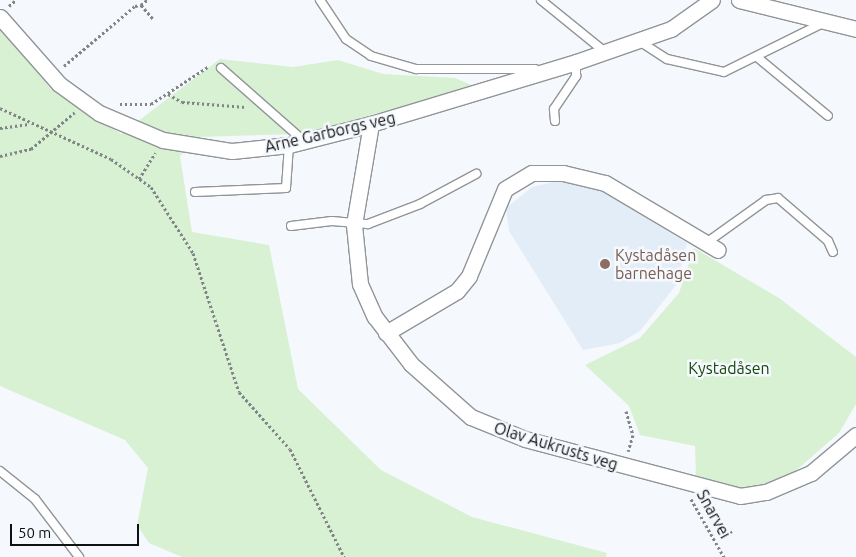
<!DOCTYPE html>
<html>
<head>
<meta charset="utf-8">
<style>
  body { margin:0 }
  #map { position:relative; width:856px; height:557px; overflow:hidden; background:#f5f9fd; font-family:Ubuntu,sans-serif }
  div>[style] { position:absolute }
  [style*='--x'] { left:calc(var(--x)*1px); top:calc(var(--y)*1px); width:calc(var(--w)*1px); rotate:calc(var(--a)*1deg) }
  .built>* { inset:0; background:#e3edf7 }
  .green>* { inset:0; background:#d7f1d2 }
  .path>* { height:3px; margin-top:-1.5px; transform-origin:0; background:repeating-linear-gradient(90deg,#828588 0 2.5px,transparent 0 5px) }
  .roads { filter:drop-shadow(1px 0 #919598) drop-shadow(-1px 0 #919598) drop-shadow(0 1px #919598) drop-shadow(0 -1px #919598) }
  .lane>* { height:8px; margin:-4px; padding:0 4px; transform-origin:4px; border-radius:4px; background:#fff }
  .street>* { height:15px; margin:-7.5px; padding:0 7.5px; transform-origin:7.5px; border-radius:7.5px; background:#fff }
  .dots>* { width:14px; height:14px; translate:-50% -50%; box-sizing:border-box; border:2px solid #f5f9fd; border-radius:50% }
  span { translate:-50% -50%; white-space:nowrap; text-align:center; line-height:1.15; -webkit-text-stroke:5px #f5f9fd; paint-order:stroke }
  .street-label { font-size:16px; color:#0f1012 }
  .education-label { font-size:16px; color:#785e54 }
  .left { translate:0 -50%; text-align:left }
  .park-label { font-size:16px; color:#15490b }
  .scale { position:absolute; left:10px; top:524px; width:129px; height:22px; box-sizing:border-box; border:2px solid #0f1012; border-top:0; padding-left:6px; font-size:15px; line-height:18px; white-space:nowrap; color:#0f1012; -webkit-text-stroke:4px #f5f9fd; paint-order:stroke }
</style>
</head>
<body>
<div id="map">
  <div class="built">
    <div style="clip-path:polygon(562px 180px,604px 191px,687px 243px,676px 285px,640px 331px,620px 343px,583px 350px,509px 231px,506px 208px,532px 187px)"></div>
  </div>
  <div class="green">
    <div style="clip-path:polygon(0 26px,51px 89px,121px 134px,220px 59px,293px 67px,338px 60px,383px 74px,455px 78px,476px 87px,300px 134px,197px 137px,180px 156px,192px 232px,269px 245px,298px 389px,381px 470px,472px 517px,607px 553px,606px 557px,182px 557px,149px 543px,137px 525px,148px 468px,125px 440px,0 386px)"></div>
    <div style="clip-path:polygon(694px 248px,779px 298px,856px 357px,856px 404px,839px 433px,785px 480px,740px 488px,696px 476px,695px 446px,640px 435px,629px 406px,585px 365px,640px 338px,679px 293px)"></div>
  </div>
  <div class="path">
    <div style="--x:141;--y:5;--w:8;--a:-40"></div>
    <div style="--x:9;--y:6;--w:9;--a:-41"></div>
    <div style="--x:64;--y:66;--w:93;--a:-40.2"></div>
    <div style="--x:135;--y:6;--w:6;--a:-9"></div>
    <div style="--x:141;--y:5;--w:18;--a:49"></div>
    <div style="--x:168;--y:94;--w:16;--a:30"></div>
    <div style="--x:182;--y:102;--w:64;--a:4.5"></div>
    <div style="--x:120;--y:104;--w:31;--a:0"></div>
    <div style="--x:151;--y:104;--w:69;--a:-33.2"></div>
    <div style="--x:0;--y:108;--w:122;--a:24.7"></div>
    <div style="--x:111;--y:159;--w:49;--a:35"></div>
    <div style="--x:151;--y:187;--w:78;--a:57.5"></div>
    <div style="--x:193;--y:253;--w:146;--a:71.7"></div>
    <div style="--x:239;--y:392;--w:76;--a:48.2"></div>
    <div style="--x:290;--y:449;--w:121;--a:63.4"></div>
    <div style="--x:0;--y:128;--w:29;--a:-8"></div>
    <div style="--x:0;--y:156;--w:32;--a:-13"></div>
    <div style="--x:31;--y:149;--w:57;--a:-40.1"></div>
    <div style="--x:139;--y:179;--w:31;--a:-58"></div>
    <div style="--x:626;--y:411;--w:25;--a:74"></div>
    <div style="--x:633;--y:435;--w:17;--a:107"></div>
    <div style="--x:691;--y:499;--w:67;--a:60.4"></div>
  </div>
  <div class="roads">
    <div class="lane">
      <div style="--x:320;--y:0;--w:47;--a:56.3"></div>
      <div style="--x:346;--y:39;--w:30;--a:34"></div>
      <div style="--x:371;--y:56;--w:47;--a:16.1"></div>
      <div style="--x:416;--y:69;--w:119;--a:0"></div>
      <div style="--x:541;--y:0;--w:82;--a:39.1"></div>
      <div style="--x:639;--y:41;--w:33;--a:33"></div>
      <div style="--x:667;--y:59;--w:58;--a:12.8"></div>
      <div style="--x:724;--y:72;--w:113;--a:-26.3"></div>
      <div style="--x:757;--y:57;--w:92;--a:39.7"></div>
      <div style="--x:221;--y:68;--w:112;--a:41.4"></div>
      <div style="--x:555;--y:121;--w:12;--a:-95"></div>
      <div style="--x:554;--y:109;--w:40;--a:-56"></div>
      <div style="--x:576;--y:76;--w:14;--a:-90"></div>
      <div style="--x:195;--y:192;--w:91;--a:-2.5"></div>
      <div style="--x:286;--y:188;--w:43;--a:-86"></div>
      <div style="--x:291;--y:226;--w:41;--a:-7"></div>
      <div style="--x:332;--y:221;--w:36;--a:5"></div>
      <div style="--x:368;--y:224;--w:56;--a:-21"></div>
      <div style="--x:420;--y:204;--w:64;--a:-28.2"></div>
      <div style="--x:706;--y:243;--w:74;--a:-35.6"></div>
      <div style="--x:766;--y:200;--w:12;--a:-9"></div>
      <div style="--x:778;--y:198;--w:66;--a:40.7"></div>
      <div style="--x:828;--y:241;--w:12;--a:66"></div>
      <div style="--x:0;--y:471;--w:45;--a:38.7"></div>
      <div style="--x:35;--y:499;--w:73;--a:52.8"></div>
    </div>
    <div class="street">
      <div style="--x:739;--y:0;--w:121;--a:13.9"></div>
      <div style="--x:0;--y:17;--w:89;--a:48.6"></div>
      <div style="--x:59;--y:84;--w:49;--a:35.9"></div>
      <div style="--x:99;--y:113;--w:69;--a:22.9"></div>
      <div style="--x:163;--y:140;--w:70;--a:9.1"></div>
      <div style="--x:232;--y:151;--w:57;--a:-6"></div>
      <div style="--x:289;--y:145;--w:85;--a:-14.4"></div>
      <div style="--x:371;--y:124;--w:214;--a:-16.8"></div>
      <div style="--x:576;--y:62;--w:101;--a:-19.2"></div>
      <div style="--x:671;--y:29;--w:50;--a:-35.3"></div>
      <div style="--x:371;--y:124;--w:102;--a:99.6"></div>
      <div style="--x:354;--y:225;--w:59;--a:84.2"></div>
      <div style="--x:360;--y:284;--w:36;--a:66"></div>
      <div style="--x:375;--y:317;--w:59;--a:52.5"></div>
      <div style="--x:411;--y:364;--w:80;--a:41.5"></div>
      <div style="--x:471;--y:417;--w:58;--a:22.2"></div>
      <div style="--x:525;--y:439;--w:222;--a:14.8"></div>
      <div style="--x:740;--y:496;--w:26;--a:-9"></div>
      <div style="--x:766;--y:492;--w:49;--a:-22.9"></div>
      <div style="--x:811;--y:473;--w:59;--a:-40.2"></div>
      <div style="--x:386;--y:333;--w:82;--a:-30.6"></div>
      <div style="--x:457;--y:291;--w:19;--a:-51"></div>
      <div style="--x:469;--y:276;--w:94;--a:-67.5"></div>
      <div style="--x:505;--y:189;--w:31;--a:-31"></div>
      <div style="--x:532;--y:173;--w:31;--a:0"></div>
      <div style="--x:563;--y:173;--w:43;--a:13.4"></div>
      <div style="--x:605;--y:183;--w:131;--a:30.7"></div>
    </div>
  </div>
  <div class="dots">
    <div style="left:605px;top:264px;background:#8d6e63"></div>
  </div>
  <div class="street-label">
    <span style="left:330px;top:132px;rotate:-13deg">Arne Garborgs veg</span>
    <span style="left:556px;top:446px;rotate:17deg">Olav Aukrusts veg</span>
    <span style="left:714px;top:514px;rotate:61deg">Snarvei</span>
  </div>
  <div class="education-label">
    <span class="left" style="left:615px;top:264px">Kystadåsen<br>barnehage</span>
  </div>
  <div class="park-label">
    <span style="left:729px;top:368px">Kystadåsen</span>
  </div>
  <div class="scale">50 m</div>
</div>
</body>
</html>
